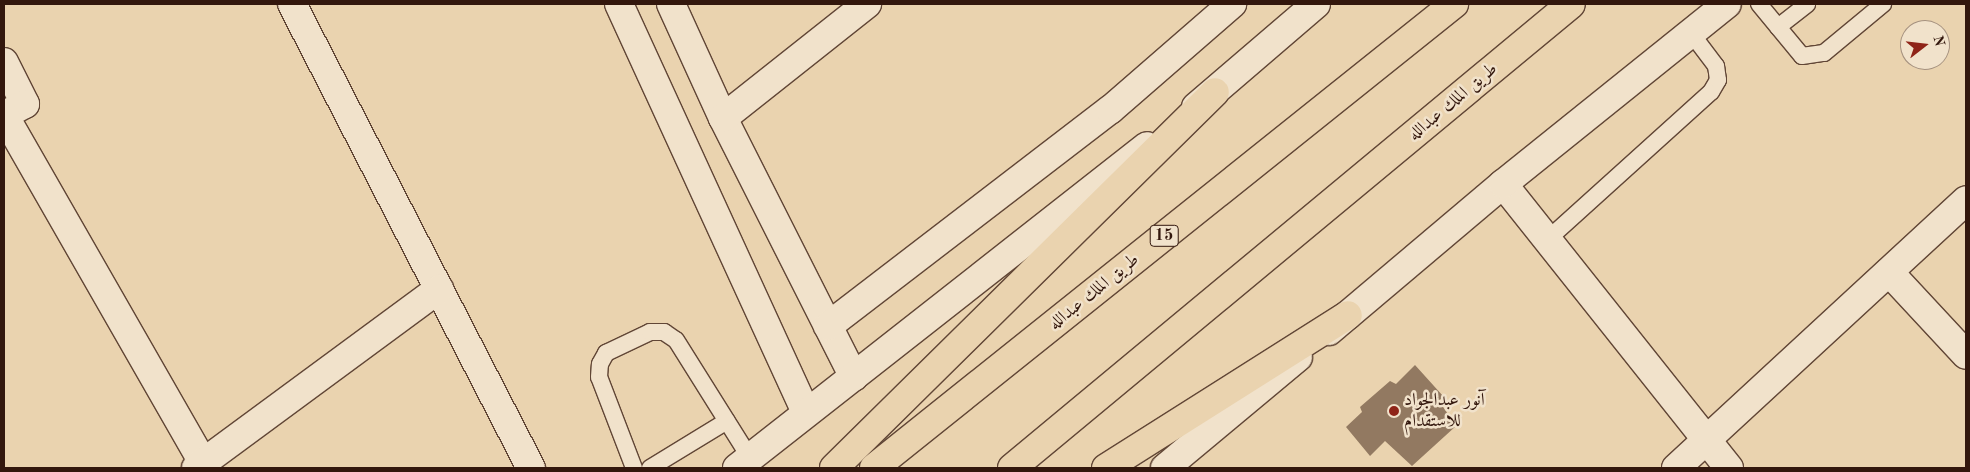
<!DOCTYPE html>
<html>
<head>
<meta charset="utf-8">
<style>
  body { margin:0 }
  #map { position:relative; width:1970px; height:472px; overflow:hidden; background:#ead3af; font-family:"Old Standard TT",Amiri,serif }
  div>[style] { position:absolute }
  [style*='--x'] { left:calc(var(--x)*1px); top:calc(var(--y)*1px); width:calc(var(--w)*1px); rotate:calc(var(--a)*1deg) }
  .building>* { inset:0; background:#927961 }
  .roads { filter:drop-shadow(1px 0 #614636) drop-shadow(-1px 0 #614636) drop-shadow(0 1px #614636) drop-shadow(0 -1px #614636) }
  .service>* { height:16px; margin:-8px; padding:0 8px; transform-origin:8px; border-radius:8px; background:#f1e2cb }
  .minor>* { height:28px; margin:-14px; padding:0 14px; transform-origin:14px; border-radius:14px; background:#f1e2cb }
  .tertiary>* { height:28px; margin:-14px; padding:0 14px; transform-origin:14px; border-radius:14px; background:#f1e2cb }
  .secondary>* { height:28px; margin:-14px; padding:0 14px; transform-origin:14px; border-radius:14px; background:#f1e2cb }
  .motorway>* { height:28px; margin:-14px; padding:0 14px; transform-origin:14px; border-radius:14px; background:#ead3af }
  .dots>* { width:14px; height:14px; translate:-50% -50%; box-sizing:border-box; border:2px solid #f1e2cb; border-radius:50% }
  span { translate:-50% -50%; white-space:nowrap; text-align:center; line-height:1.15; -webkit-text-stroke:5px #f1e2cb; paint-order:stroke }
  .shield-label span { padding:1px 4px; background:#f1e2cb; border:1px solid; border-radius:4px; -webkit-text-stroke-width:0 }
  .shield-label { font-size:16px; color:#33170d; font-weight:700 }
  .street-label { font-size:18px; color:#33170d }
  .poi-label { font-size:18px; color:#33170d }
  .left { translate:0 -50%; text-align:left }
  .frame { position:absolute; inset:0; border:5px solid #33170d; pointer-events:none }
  .north { position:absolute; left:1900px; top:20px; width:50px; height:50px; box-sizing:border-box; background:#f1e2cb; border:1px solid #a5917f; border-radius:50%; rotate:74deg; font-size:14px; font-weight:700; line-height:20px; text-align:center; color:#33170d }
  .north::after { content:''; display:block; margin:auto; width:18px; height:22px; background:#8f2418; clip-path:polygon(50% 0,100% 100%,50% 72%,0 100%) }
</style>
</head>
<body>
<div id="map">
  <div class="building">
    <div style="clip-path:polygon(1415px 365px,1443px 396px,1439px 401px,1456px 426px,1412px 466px,1385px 441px,1370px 456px,1346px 427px,1362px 412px,1360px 407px,1390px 381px,1396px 384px)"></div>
  </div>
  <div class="roads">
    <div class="service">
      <div style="--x:1759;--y:4;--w:67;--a:50.4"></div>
      <div style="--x:1802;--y:56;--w:22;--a:-8"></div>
      <div style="--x:1824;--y:53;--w:77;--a:-39.7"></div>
      <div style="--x:1778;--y:27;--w:37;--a:-38"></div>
      <div style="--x:1547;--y:240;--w:221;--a:-42.1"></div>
      <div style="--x:1711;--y:92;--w:14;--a:-60"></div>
      <div style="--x:1718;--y:80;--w:14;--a:-98"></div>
      <div style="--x:1716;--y:66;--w:41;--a:-127.1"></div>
      <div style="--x:634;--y:468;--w:97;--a:-111"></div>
      <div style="--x:599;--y:377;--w:13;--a:-86"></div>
      <div style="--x:600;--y:364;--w:13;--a:-61"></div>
      <div style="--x:606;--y:353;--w:49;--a:-25.5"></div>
      <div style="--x:650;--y:332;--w:14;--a:0"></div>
      <div style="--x:664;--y:332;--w:14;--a:34"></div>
      <div style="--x:676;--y:340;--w:139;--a:57.9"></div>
      <div style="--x:650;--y:468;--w:90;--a:-31.4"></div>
    </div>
    <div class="minor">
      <div style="--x:292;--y:4;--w:522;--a:62.75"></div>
      <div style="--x:619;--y:4;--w:449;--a:65.4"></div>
      <div style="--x:671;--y:4;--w:125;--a:65.5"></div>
      <div style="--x:723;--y:118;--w:290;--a:63.2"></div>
      <div style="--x:4;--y:62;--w:47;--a:63.4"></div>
      <div style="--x:25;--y:104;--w:24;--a:152"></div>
      <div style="--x:4;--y:115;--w:401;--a:60.2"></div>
      <div style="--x:723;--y:118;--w:184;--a:-38.4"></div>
      <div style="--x:1503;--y:184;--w:363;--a:51.5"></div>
      <div style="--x:1889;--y:272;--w:113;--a:47.1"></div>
      <div style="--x:828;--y:326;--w:355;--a:-37.5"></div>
      <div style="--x:1110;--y:110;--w:162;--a:-41"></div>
      <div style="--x:196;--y:468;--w:302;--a:-36.4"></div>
      <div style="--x:1676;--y:468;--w:395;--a:-42.7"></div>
    </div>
    <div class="tertiary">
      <div style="--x:1329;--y:331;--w:228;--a:-40.2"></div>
      <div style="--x:1503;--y:184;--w:287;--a:-38.8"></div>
      <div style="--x:1165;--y:468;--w:173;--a:-39.8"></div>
    </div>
    <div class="secondary">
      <div style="--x:1196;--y:107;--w:158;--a:-40.6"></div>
      <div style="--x:737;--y:468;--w:521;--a:-38.14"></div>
    </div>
    <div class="motorway">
      <div style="--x:834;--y:468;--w:535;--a:-44.62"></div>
      <div style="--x:874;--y:468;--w:743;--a:-38.66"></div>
      <div style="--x:1012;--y:468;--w:726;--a:-39.69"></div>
      <div style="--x:1106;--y:468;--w:286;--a:-32.3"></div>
    </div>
  </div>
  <div class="dots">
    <div style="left:1394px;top:411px;background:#8f2418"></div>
  </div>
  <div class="shield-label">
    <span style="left:1164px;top:236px">15</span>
  </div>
  <div class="street-label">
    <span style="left:1453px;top:102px;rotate:-40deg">طريق الملك عبدالله</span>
    <span style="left:1094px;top:292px;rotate:-39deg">طريق الملك عبدالله</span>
  </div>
  <div class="poi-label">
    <span class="left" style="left:1404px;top:411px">آنور عبدالجواد<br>للاستقدام</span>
  </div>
  <div class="frame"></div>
  <div class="north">N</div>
</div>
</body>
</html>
